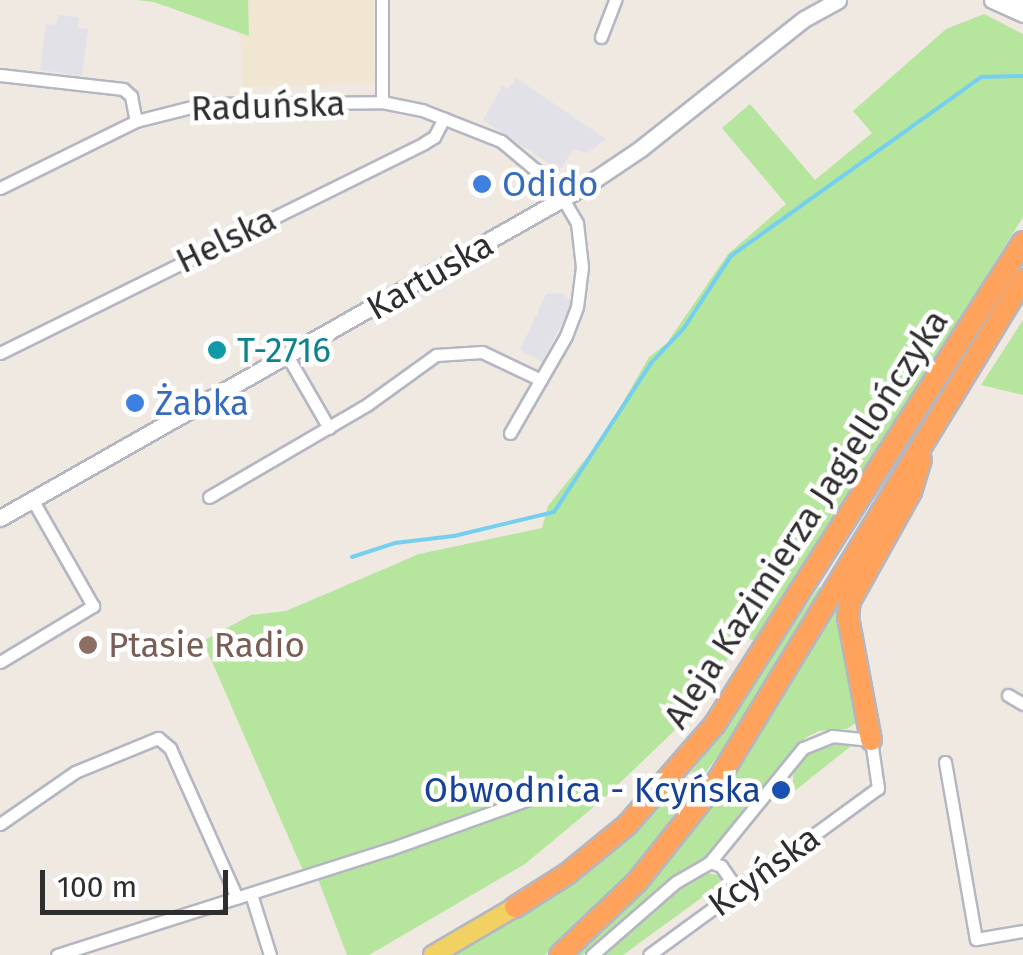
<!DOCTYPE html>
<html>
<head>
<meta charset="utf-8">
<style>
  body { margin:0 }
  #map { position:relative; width:1023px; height:955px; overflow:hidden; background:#efe9e1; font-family:"Fira Sans",sans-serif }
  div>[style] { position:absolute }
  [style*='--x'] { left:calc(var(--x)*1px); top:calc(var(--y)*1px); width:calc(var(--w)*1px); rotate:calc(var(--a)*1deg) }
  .industrial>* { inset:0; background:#e3e1e8 }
  .education>* { inset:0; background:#f0e6d1 }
  .green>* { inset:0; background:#b6e59e }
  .stream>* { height:4px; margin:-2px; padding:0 2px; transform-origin:2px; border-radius:2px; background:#75cff0 }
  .roads { filter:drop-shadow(2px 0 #b4b7c1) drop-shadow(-2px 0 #b4b7c1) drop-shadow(0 2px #b4b7c1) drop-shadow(0 -2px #b4b7c1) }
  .street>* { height:11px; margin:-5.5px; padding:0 5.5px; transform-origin:5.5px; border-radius:5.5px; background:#fff }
  .secondary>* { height:15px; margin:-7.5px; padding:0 7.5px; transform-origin:7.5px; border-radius:7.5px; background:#fff }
  .primary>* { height:18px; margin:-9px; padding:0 9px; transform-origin:9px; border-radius:9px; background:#f2d163 }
  .highway>* { height:20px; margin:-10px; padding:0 10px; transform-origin:10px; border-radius:10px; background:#ffa35c }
  .dots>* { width:28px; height:28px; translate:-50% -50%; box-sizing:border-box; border:5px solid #fff; border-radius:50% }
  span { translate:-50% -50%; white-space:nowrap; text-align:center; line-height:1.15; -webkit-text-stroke:9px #fff; paint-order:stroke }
  .street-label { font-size:35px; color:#2e2e2e }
  .shop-label { font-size:35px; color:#366cbe }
  .left { translate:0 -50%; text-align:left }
  .culture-label { font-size:35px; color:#0d838f }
  .education-label { font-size:35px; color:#785e54 }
  .transit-label { font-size:35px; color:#164399 }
  .right { translate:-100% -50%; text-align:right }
  .scale { position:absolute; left:40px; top:870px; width:188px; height:45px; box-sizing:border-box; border:5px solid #2e2e2e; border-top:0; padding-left:12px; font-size:30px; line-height:35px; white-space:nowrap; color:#2e2e2e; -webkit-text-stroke:8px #fff; paint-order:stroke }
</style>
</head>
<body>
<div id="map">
  <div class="industrial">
    <div style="clip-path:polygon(58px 15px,79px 17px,78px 28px,88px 29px,82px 76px,40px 70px,46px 24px,56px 25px)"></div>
    <div style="clip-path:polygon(516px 78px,606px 139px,588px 153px,574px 150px,559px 170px,483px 120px,502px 86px,508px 89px)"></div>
    <div style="clip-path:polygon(561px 293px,573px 302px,542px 362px,520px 350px,546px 294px)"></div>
  </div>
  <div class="education">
    <div style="clip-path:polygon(238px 0,373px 0,375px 83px,243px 87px)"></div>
  </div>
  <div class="green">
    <div style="clip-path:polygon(136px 0,248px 0,249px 36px,154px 2px)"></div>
    <div style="clip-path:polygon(984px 14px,1023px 34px,1023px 217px,757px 643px,739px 632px,727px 660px,673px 732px,602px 800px,525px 864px,369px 955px,347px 955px,318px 879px,308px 882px,203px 641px,251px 615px,286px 611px,419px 554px,542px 528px,548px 506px,603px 437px,649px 357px,667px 343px,728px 254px,786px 204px,722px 128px,750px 104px,815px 180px,872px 133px,853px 111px,946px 29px)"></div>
    <div style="clip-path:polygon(1023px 320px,1023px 395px,981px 385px)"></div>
    <div style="clip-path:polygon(819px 587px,823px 589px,742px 724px,624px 881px,545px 955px,447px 955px,578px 878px,628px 839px,690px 774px)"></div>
    <div style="clip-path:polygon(839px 602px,843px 602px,858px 721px,847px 729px,819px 731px,805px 738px,709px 856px,679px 873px,583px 955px,574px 955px,642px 890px,698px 824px,761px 732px)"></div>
    <div style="clip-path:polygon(830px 741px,851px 746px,792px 793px,794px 766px,810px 747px)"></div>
    <div style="clip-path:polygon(707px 873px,722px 876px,728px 883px,725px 892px,719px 885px,623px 955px,600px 955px,680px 885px)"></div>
  </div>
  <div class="stream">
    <div style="--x:352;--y:557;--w:45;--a:-18"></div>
    <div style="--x:395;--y:543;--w:59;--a:-6.8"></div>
    <div style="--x:454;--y:536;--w:103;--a:-13.5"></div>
    <div style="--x:554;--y:512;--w:178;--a:-56.9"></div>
    <div style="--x:651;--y:363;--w:48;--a:-46.7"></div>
    <div style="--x:684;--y:328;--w:86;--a:-56.9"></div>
    <div style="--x:731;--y:256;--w:307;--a:-35.6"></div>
    <div style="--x:981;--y:77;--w:42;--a:-1.4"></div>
  </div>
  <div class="roads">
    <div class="street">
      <div style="--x:382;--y:0;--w:102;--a:90"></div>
      <div style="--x:1014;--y:0;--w:9;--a:6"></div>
      <div style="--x:601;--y:37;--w:40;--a:-69"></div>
      <div style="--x:0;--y:75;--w:124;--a:6.5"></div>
      <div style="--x:123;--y:89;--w:11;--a:41"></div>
      <div style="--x:131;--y:96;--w:25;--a:79"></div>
      <div style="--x:0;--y:188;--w:152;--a:-26.2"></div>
      <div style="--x:136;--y:121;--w:69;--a:-14.2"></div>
      <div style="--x:203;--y:104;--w:179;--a:-0.6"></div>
      <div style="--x:382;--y:102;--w:41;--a:11.3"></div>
      <div style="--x:422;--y:110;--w:85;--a:21.4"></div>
      <div style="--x:501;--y:141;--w:72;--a:39.9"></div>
      <div style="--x:556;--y:187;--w:42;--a:59.7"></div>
      <div style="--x:577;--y:223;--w:44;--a:83.5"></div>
      <div style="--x:582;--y:267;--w:40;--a:97.1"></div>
      <div style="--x:577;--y:307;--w:31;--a:111"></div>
      <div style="--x:566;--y:336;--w:112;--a:120"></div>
      <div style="--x:0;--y:353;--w:473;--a:-26.3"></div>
      <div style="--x:424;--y:143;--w:12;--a:-31"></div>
      <div style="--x:434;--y:137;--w:21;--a:-62"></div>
      <div style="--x:288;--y:357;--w:82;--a:60"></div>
      <div style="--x:209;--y:497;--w:184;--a:-30.3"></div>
      <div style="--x:368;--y:404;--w:84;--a:-35.8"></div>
      <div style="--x:436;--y:355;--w:46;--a:-3.7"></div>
      <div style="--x:482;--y:352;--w:65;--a:25.4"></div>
      <div style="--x:0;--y:662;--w:109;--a:-31.1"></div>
      <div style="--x:93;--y:606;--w:121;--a:-119.7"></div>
      <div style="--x:1008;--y:695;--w:17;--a:31"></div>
      <div style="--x:945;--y:762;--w:180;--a:80.1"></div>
      <div style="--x:976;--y:939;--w:48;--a:-9.7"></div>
      <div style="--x:0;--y:824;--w:91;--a:-34.7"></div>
      <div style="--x:75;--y:772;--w:90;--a:-22.3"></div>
      <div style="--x:158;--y:738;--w:16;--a:40"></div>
      <div style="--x:170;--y:748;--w:164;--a:65.9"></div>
      <div style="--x:710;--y:862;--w:12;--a:20"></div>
      <div style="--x:721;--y:866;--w:29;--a:55"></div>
      <div style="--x:251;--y:894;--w:64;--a:72.7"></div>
      <div style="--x:57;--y:955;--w:349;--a:-17.7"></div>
      <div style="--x:390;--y:849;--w:171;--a:-19.8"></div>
      <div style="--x:592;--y:955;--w:111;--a:-41"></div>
      <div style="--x:676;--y:882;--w:39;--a:-30"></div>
      <div style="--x:710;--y:862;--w:147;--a:-50.8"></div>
      <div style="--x:803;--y:748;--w:31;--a:-22"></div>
      <div style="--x:832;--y:736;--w:39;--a:6"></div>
      <div style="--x:871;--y:740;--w:49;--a:81.7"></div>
      <div style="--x:878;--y:788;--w:283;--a:143.9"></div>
    </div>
    <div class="secondary">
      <div style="--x:992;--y:0;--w:34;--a:24"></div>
      <div style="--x:0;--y:518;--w:673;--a:-29.58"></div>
      <div style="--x:585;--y:186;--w:66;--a:-33.9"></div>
      <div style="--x:640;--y:149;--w:209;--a:-38.4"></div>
      <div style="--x:804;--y:19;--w:39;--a:-29"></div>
    </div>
    <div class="primary">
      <div style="--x:433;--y:955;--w:95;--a:-30.3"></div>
    </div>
    <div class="highway">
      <div style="--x:871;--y:740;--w:125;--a:-100.6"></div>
      <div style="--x:848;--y:617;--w:16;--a:-83"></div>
      <div style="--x:850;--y:601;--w:125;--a:-60.8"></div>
      <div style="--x:911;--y:492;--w:34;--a:-73"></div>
      <div style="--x:515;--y:907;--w:62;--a:-32.4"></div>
      <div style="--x:567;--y:874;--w:77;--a:-39.2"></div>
      <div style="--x:627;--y:825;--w:134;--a:-48.9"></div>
      <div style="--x:715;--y:724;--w:572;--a:-57.42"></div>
      <div style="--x:560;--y:955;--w:106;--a:-43.5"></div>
      <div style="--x:637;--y:882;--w:130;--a:-51.5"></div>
      <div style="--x:718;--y:780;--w:586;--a:-58.62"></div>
    </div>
  </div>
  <div class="dots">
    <div style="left:482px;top:184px;background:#3f7fe0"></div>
    <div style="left:217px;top:350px;background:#0f9aa8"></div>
    <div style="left:135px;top:403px;background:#3f7fe0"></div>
    <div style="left:88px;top:645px;background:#8d6e63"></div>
    <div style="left:781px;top:790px;background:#1a4fb4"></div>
  </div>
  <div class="street-label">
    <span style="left:268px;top:106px;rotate:-2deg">Raduńska</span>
    <span style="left:226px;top:240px;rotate:-26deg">Helska</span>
    <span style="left:430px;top:276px;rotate:-30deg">Kartuska</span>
    <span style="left:806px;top:519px;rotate:-57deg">Aleja Kazimierza Jagiellończyka</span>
    <span style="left:764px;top:871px;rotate:-36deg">Kcyńska</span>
  </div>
  <div class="shop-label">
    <span class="left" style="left:502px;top:184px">Odido</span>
    <span class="left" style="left:155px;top:403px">Żabka</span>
  </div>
  <div class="culture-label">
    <span class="left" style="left:237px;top:350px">T-2716</span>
  </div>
  <div class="education-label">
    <span class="left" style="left:108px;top:645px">Ptasie Radio</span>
  </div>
  <div class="transit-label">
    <span class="right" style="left:761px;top:790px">Obwodnica - Kcyńska</span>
  </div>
  <div class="scale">100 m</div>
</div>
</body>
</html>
